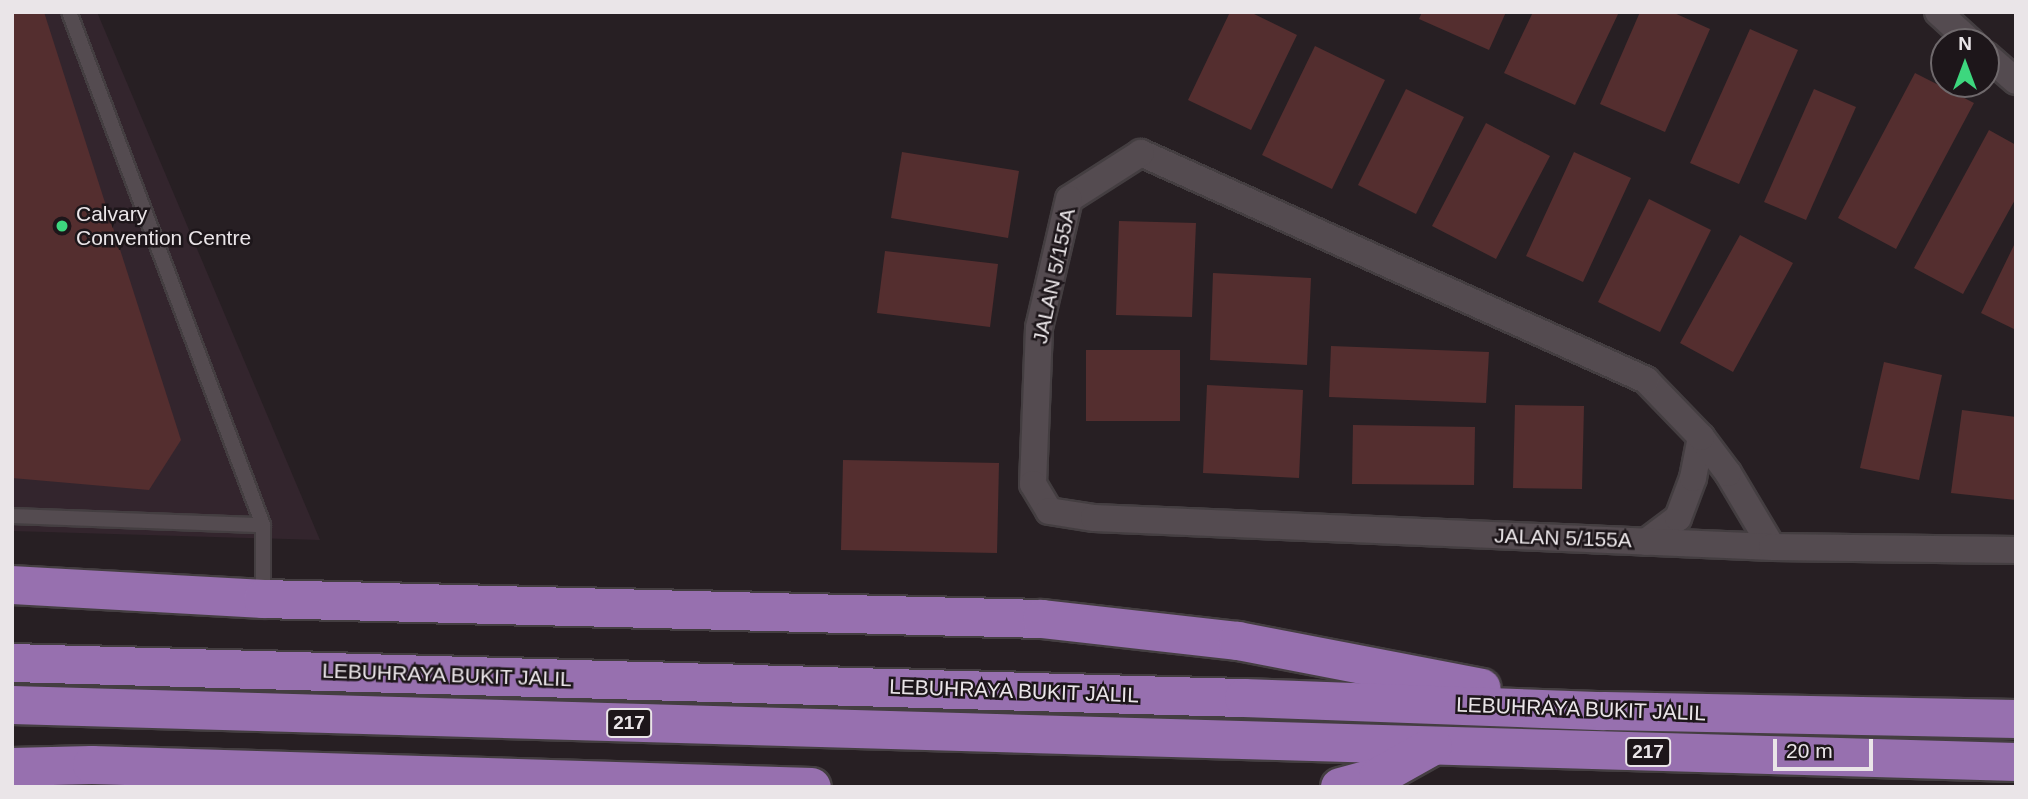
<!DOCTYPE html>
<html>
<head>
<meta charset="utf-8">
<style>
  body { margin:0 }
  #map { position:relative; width:2028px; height:799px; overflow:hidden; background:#271f23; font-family:Arial,sans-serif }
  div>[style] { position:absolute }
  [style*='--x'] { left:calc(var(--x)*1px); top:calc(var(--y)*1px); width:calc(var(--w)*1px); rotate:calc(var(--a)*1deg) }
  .built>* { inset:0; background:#33252d }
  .building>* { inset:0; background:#542e2f }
  .roads { filter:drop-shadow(2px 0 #443e41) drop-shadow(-2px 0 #443e41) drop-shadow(0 2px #443e41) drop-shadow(0 -2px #443e41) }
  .service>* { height:14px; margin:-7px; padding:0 7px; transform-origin:7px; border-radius:7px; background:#544b50 }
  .minor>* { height:26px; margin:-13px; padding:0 13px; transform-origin:13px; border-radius:13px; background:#544b50 }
  .trunk>* { height:38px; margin:-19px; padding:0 19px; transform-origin:19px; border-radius:19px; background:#9770af }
  .dots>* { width:19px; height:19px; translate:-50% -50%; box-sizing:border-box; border:4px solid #1d161a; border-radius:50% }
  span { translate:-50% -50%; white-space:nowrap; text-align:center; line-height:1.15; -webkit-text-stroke:5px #1d161a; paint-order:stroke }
  .shield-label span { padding:2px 5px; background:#1d161a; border:2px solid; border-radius:5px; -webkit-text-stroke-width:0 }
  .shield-label { font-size:19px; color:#eae5e8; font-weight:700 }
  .poi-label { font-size:21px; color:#eae5e8 }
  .left { translate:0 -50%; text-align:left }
  .street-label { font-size:21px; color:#eae5e8 }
  .frame { position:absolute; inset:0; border:14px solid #eae5e8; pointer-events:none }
  .north { position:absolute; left:1930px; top:28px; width:70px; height:70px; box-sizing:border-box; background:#1d161a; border:2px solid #6f696c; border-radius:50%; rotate:0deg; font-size:19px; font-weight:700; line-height:28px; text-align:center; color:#eae5e8 }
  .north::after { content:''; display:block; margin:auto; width:24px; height:32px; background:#3dd77e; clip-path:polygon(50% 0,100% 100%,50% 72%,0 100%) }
  .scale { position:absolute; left:1773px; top:739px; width:100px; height:32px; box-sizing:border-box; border:4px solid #eae5e8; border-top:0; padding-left:9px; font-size:21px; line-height:24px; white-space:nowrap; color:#eae5e8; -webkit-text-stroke:5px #1d161a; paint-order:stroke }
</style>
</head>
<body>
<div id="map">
  <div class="built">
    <div style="clip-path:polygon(12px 12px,97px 12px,320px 540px,12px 531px)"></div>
  </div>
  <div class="building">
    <div style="clip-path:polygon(12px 12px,44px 12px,181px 440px,149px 490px,12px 478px)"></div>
    <div style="clip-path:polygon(1230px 12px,1250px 12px,1297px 35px,1251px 130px,1188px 100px)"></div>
    <div style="clip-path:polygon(1422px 12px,1506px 12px,1489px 50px,1419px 19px)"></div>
    <div style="clip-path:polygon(1533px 12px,1619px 12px,1575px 105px,1504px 73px)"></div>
    <div style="clip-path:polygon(1640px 12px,1672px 12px,1710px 29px,1665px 132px,1600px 104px)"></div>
    <div style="clip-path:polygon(1750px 29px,1798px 50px,1739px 184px,1690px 163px)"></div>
    <div style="clip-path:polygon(1315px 46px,1385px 80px,1332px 189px,1262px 155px)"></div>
    <div style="clip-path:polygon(1915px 73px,1974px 103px,1896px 249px,1838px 218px)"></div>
    <div style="clip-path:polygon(1406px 89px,1464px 117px,1416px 214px,1358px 185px)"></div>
    <div style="clip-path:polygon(1814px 89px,1856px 107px,1806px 220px,1764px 202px)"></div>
    <div style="clip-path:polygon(1486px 123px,1550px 156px,1496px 259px,1432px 226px)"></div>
    <div style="clip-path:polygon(1989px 130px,2016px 145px,2016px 198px,1963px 294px,1914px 268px)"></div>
    <div style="clip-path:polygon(902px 152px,1019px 171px,1008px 238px,891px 218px)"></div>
    <div style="clip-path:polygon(1574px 152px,1631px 178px,1583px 282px,1526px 256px)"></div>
    <div style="clip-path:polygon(1649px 199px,1711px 230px,1660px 332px,1598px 302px)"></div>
    <div style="clip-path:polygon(1119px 221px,1196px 223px,1192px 317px,1116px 315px)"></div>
    <div style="clip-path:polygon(1740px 235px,1793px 263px,1733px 372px,1680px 343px)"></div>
    <div style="clip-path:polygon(2016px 241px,2016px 330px,1981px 313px)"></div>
    <div style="clip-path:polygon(885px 251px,998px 264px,990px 327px,877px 313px)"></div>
    <div style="clip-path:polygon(1213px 273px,1311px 278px,1307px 365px,1210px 360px)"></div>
    <div style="clip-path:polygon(1331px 346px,1489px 352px,1486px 403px,1329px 397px)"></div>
    <div style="clip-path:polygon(1086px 350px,1180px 350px,1180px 421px,1086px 421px)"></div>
    <div style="clip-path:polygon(1884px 362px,1942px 375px,1919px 480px,1860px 468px)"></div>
    <div style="clip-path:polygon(1207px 385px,1303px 390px,1299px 478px,1203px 473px)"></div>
    <div style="clip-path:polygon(1515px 405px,1584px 406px,1582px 489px,1513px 488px)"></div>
    <div style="clip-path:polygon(1962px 410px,2016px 417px,2016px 500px,1951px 493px)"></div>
    <div style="clip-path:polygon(1353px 425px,1475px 427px,1474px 485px,1352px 484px)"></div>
    <div style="clip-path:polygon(843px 460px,999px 463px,997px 553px,841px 550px)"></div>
  </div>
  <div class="roads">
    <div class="service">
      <div style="--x:12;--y:516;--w:251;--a:2.1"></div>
      <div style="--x:263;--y:525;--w:548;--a:-110.71"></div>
      <div style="--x:263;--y:597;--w:72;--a:-90"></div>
      <div style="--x:143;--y:787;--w:25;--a:-7"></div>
    </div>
    <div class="minor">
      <div style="--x:1938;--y:12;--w:45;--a:42.3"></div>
      <div style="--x:1986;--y:55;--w:40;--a:41"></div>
      <div style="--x:1646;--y:542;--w:40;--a:-37"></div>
      <div style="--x:1678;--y:518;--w:43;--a:-69.4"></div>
      <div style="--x:1693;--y:478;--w:42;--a:-79"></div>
      <div style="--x:1772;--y:547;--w:86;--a:-120.7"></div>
      <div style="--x:1728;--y:473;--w:45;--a:-126.9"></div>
      <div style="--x:1701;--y:437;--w:79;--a:-134"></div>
      <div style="--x:1646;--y:380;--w:554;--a:-155.8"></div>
      <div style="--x:1141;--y:153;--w:85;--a:147.4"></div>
      <div style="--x:1069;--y:199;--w:132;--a:103.1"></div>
      <div style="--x:1039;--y:328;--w:156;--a:92.2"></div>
      <div style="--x:1033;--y:484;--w:31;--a:59"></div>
      <div style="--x:1049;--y:511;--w:46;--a:8.8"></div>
      <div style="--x:1094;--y:518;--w:679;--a:2.45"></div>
      <div style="--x:1772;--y:547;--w:244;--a:0.7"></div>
    </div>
    <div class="trunk">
      <div style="--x:12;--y:585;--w:251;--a:3.2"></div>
      <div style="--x:263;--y:599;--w:779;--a:1.47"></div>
      <div style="--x:1042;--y:619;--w:197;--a:6.4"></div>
      <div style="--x:1238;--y:641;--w:248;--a:10.9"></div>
      <div style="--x:12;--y:663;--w:1232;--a:1.63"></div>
      <div style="--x:1244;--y:698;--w:360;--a:2.1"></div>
      <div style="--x:1604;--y:711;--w:412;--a:1.1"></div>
      <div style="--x:12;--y:705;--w:2005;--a:1.63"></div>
      <div style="--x:12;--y:767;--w:80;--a:-1.4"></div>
      <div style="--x:92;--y:765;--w:720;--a:1.75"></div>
      <div style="--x:1340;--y:787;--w:39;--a:-15"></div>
      <div style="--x:1378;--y:777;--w:63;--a:-29.4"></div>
    </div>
  </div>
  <div class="dots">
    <div style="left:62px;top:226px;background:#3dd77e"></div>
  </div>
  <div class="shield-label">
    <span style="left:629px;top:723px">217</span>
    <span style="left:1648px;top:752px">217</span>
  </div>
  <div class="poi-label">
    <span class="left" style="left:76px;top:226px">Calvary<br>Convention Centre</span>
  </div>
  <div class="street-label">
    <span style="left:1054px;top:276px;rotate:-78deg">JALAN 5/155A</span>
    <span style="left:1563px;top:538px;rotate:2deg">JALAN 5/155A</span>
    <span style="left:447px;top:675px;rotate:2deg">LEBUHRAYA BUKIT JALIL</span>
    <span style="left:1014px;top:691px;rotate:2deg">LEBUHRAYA BUKIT JALIL</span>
    <span style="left:1581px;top:709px;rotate:2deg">LEBUHRAYA BUKIT JALIL</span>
  </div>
  <div class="frame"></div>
  <div class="north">N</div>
  <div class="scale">20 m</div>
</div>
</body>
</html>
